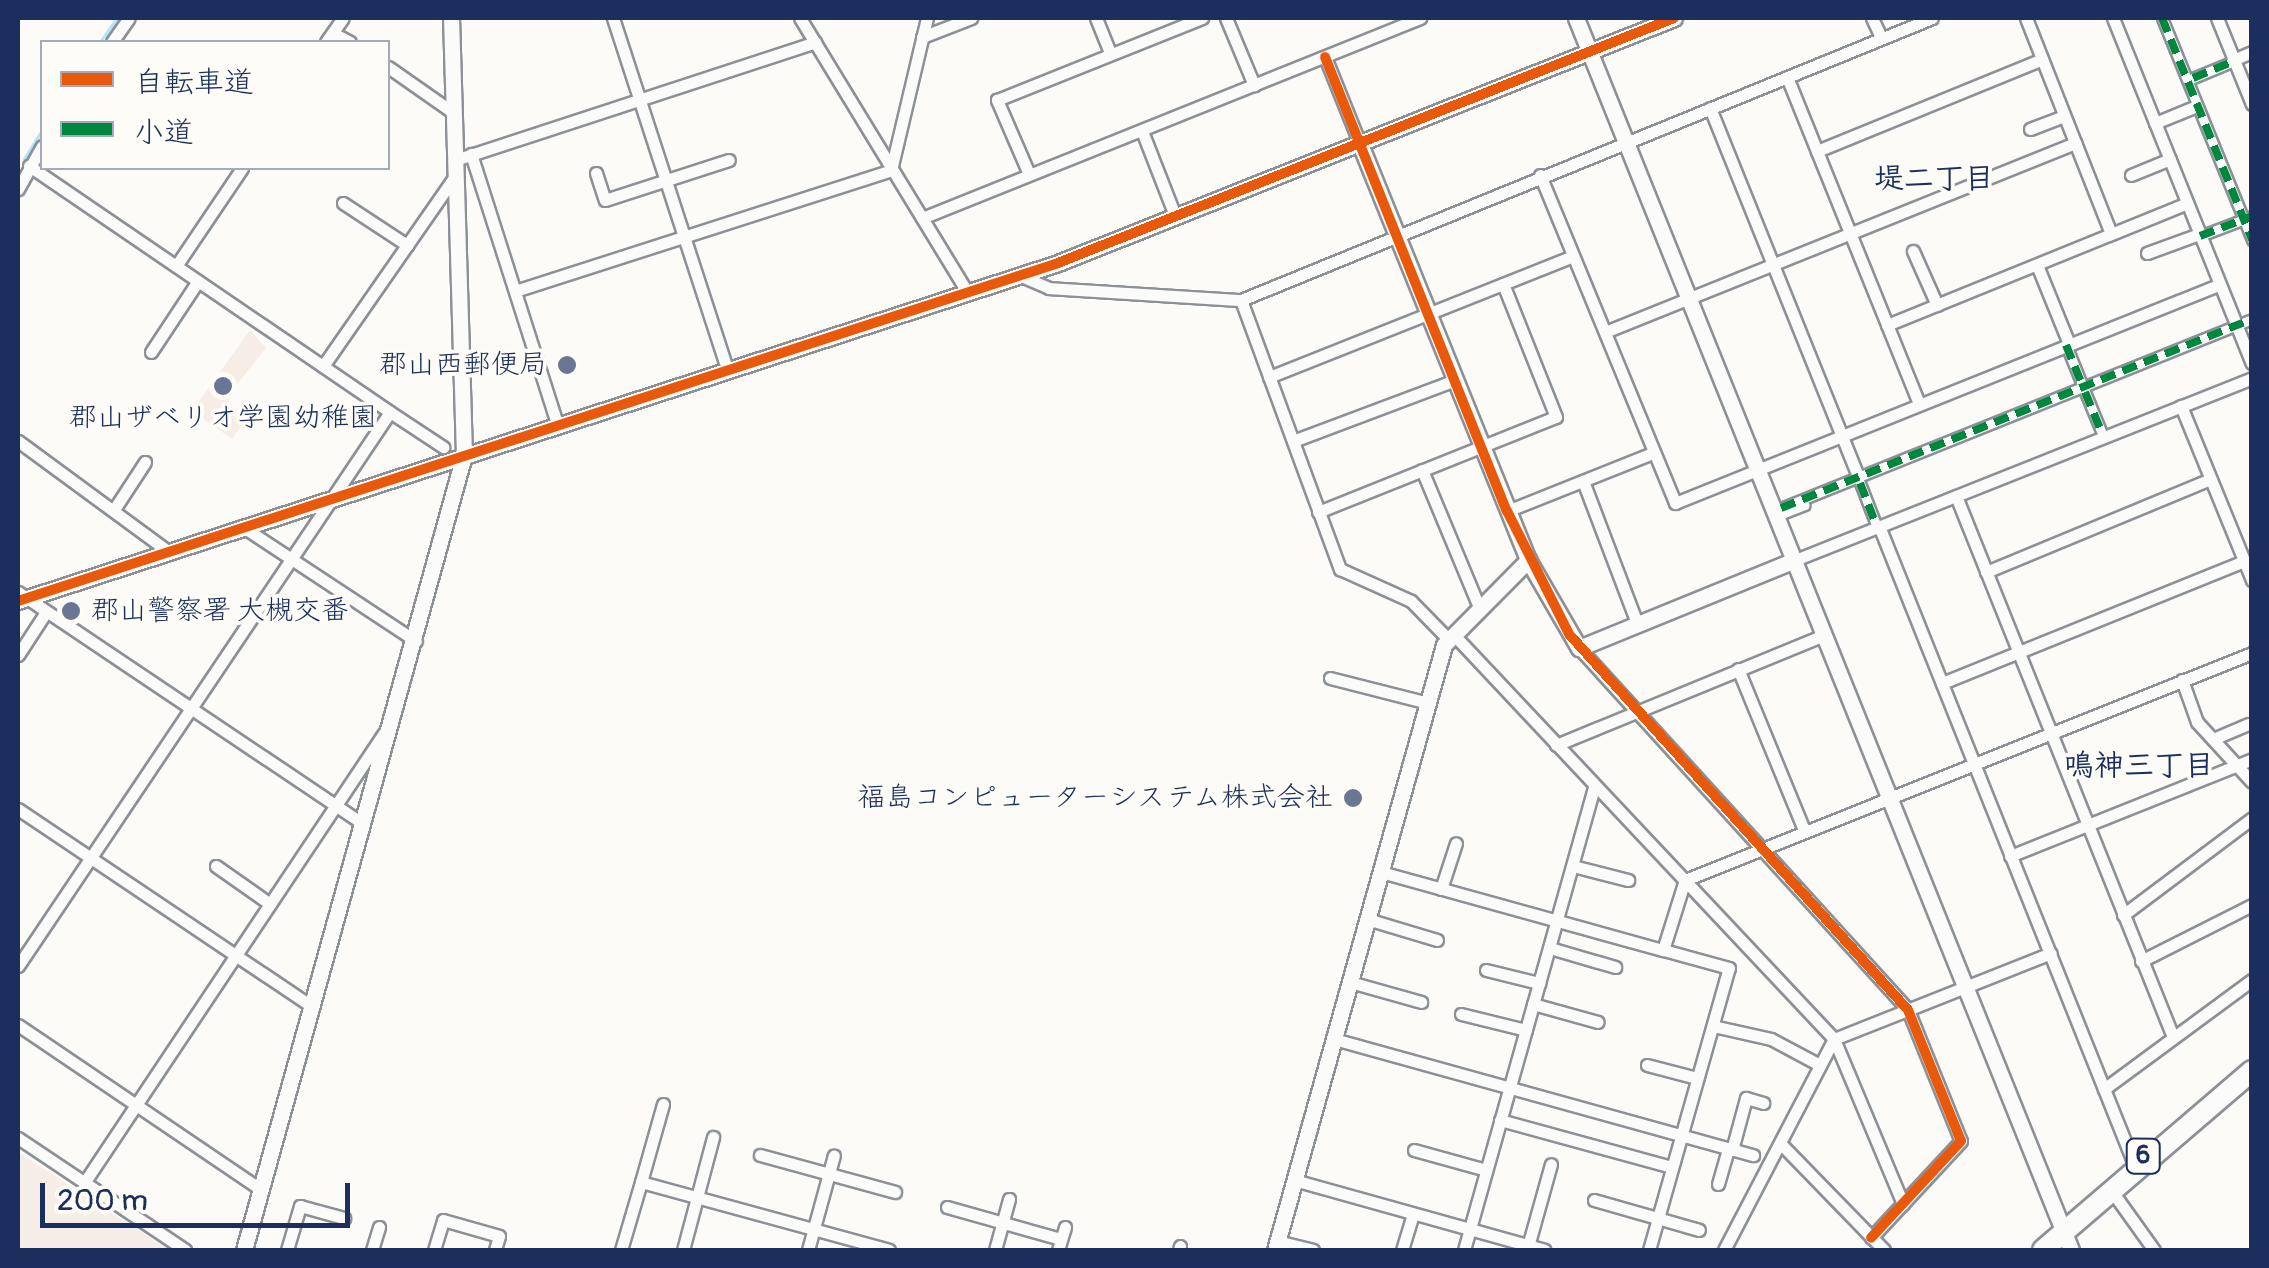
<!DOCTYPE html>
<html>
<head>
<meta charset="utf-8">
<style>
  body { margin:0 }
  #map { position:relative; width:2269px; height:1268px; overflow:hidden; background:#fcfbf8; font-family:Pangolin,"Klee One",sans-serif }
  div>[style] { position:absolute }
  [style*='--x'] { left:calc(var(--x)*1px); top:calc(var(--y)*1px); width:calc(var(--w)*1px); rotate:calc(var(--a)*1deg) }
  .built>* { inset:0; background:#f6ede6 }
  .stream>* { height:2.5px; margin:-1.25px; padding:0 1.25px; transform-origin:1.25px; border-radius:1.25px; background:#b5e5f8 }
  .roads { filter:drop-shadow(2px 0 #8c9097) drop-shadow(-2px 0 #8c9097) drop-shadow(0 2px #8c9097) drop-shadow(0 -2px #8c9097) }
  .pedestrian>* { height:9px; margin:-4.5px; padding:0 4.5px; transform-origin:4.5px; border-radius:4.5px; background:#fbfbf9 }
  .minor>* { height:11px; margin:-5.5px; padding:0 5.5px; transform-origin:5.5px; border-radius:5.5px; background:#fbfbf9 }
  .tertiary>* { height:15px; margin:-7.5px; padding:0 7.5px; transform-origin:7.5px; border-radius:7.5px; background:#fbfbf9 }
  .primary>* { height:20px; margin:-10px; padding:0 10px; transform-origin:10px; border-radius:10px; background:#fbfbf9 }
  .quiet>* { height:8px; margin-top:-4px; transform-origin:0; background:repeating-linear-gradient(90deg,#00873e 0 15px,transparent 0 23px) }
  .cycleway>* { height:10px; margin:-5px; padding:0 5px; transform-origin:5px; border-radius:5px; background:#e8590c }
  .dots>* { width:28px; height:28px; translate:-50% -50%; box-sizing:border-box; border:5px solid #fdfcf7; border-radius:50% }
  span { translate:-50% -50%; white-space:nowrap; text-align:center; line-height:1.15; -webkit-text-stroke:8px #fdfcf7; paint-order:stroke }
  .shield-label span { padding:2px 8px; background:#fdfcf7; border:2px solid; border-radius:8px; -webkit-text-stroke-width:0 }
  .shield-label { font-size:25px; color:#1b2f5e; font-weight:700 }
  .poi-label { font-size:28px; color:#1b2f5e }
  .right { translate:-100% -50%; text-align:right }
  .left { translate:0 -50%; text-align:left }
  .neighbourhood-label { font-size:30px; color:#1b2f5e; font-weight:700 }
  .frame { position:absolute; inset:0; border:20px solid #1b2f5e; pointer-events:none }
  .legend { position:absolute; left:40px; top:40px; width:350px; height:130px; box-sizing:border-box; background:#fdfcf7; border:2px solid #a3aaba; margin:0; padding:12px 18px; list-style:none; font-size:30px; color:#1b2f5e }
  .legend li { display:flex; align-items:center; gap:20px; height:50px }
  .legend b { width:50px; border:2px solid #a3aaba }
  .scale { position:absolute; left:40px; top:1183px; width:310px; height:45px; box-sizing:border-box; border:5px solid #1b2f5e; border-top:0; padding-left:12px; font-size:30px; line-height:35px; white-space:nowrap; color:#1b2f5e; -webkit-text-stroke:8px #fdfcf7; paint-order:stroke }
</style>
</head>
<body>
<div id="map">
  <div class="built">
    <div style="clip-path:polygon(250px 330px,266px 348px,234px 388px,228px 404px,247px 418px,232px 439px,192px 411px)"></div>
    <div style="clip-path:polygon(18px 1152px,169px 1250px,18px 1250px)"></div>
  </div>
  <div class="stream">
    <div style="--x:100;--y:42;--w:29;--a:-55"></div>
    <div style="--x:24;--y:159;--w:34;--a:-58"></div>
  </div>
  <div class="roads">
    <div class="pedestrian">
      <div style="--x:2162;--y:18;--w:240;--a:67.9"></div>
      <div style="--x:2193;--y:78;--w:44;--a:-22.5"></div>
      <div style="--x:2200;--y:236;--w:56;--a:-21"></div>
      <div style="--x:2066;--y:345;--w:45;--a:68"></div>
      <div style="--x:2085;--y:392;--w:42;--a:67.7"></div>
      <div style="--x:1860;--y:483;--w:42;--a:69"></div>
      <div style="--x:1781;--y:508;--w:508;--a:-21.86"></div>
      <div style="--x:1784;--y:513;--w:22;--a:-21"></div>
    </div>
    <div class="minor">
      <div style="--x:613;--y:18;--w:371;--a:72"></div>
      <div style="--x:800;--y:18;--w:322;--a:58.6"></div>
      <div style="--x:1096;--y:18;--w:38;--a:68"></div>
      <div style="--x:1226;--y:18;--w:73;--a:67.3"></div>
      <div style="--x:1872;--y:18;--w:21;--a:65"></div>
      <div style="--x:2026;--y:18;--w:232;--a:68.5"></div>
      <div style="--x:2113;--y:18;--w:372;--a:68.1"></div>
      <div style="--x:2217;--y:18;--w:93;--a:67.9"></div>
      <div style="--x:333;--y:33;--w:19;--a:28"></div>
      <div style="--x:922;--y:37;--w:53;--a:-21.2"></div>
      <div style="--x:112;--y:42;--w:29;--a:-55"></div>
      <div style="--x:326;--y:42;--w:29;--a:-55"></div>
      <div style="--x:1325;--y:57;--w:94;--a:68.1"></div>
      <div style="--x:2233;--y:60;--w:21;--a:-23"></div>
      <div style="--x:388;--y:67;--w:80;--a:34.9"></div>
      <div style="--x:1787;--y:77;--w:353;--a:68"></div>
      <div style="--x:1710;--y:108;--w:398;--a:68.1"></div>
      <div style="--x:2155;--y:123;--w:42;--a:-22.3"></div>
      <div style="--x:2030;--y:129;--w:36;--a:-21"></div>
      <div style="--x:1142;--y:131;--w:93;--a:68.7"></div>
      <div style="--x:1817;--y:151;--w:243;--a:-22.2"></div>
      <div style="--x:471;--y:154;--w:283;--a:72.3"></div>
      <div style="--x:455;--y:160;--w:379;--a:-18.1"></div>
      <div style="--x:596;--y:173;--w:28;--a:72"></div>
      <div style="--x:605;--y:200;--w:130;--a:-17.9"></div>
      <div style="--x:1029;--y:174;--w:81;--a:-113.4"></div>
      <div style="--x:997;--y:100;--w:221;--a:-21.8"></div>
      <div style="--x:1540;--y:175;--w:355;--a:67.6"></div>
      <div style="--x:1675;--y:503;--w:585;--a:-21.87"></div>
      <div style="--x:2131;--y:175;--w:42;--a:-22.3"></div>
      <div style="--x:18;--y:189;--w:49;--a:-60.8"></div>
      <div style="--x:343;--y:203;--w:77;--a:33.3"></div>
      <div style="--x:922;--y:218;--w:537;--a:-21.88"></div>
      <div style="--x:1913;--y:251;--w:59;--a:66"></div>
      <div style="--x:2147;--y:253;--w:55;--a:-20.1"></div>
      <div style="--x:2037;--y:265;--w:85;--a:67.9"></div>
      <div style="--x:176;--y:266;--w:118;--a:-56"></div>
      <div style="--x:1021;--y:276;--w:30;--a:23"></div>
      <div style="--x:1049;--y:288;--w:192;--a:3.6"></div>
      <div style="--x:1241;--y:300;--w:746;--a:-22.2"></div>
      <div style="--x:515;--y:291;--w:395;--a:-17.8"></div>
      <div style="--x:891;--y:170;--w:156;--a:-76.7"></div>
      <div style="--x:1241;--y:300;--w:287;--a:69.8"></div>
      <div style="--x:1340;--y:569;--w:78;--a:24.3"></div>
      <div style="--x:1411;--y:601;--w:54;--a:45.7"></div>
      <div style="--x:1887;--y:325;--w:324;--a:-22.1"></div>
      <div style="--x:1605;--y:332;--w:507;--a:-21.91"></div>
      <div style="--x:151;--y:352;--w:85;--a:-56.5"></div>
      <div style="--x:323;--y:366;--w:231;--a:-55.2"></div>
      <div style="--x:1269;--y:377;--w:327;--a:-21.7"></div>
      <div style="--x:2181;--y:406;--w:188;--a:67.8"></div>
      <div style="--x:390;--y:412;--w:64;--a:33.4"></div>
      <div style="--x:18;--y:441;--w:186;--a:36.3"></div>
      <div style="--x:1293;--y:441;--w:173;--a:-20.6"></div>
      <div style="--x:1422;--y:470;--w:151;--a:67.4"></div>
      <div style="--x:1583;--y:481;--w:152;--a:69.2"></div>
      <div style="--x:1956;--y:496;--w:583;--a:68.14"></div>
      <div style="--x:115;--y:508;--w:55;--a:-56.9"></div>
      <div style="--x:1507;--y:511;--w:157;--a:-21.7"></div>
      <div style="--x:1318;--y:512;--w:256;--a:-21.8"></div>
      <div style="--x:1556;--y:417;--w:143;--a:-111.7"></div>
      <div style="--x:1879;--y:526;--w:687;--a:68.21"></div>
      <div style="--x:243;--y:527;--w:207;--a:33.4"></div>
      <div style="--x:1795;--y:560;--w:492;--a:-21.7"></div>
      <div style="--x:1986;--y:572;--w:243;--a:-22.5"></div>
      <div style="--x:18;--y:592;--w:416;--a:33.9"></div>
      <div style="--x:1454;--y:635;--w:555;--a:46.75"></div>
      <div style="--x:1834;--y:1039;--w:179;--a:67.3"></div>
      <div style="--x:1579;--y:648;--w:489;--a:47.7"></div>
      <div style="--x:1908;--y:1010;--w:141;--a:68"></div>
      <div style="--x:1961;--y:1141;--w:132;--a:132.9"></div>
      <div style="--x:18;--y:655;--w:51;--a:-56.9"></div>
      <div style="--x:1738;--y:669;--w:174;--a:67.7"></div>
      <div style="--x:1330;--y:678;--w:101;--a:14.3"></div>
      <div style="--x:2182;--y:680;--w:45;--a:70.3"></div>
      <div style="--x:2197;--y:722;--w:81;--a:47.5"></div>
      <div style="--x:1942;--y:683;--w:326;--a:-22"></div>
      <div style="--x:2213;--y:739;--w:39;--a:-23"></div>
      <div style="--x:1556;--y:745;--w:290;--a:-22.3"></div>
      <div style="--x:18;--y:809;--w:355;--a:33.9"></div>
      <div style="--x:2010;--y:856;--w:261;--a:-21.8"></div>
      <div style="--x:216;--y:866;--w:66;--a:35.1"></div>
      <div style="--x:1573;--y:866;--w:57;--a:14.3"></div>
      <div style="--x:1381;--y:872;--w:293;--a:15.5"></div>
      <div style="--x:1441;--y:889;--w:48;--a:-71.9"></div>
      <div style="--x:2123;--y:915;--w:161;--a:-36.9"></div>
      <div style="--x:1367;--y:919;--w:73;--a:16.7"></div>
      <div style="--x:1550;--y:948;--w:68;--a:16.3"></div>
      <div style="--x:2141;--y:961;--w:124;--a:-26.8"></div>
      <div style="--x:18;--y:966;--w:667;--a:-56.12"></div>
      <div style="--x:390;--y:412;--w:437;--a:-145.7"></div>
      <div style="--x:1486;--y:970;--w:55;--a:13.8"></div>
      <div style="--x:1350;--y:982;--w:74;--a:15.7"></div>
      <div style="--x:1533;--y:1004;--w:67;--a:15.5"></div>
      <div style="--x:1461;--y:1014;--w:67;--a:13.8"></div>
      <div style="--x:18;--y:1025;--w:292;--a:34.1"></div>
      <div style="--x:1713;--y:1026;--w:59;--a:12.6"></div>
      <div style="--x:1771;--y:1039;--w:55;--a:28"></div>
      <div style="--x:1334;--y:1039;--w:435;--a:15.5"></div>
      <div style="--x:1647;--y:1065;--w:52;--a:14.6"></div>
      <div style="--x:2104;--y:1089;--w:184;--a:-36.4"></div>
      <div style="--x:1500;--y:1120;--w:178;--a:15.3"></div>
      <div style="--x:18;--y:1138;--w:201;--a:33.8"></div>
      <div style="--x:1781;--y:1144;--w:148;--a:45.8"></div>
      <div style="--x:1414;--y:1150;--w:75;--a:15.5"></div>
      <div style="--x:1732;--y:1150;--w:54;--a:-74.9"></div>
      <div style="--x:1746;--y:1098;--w:18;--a:16"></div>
      <div style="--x:760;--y:1155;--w:140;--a:15.3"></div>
      <div style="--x:1294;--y:1180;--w:260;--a:15.6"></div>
      <div style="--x:641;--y:1182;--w:81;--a:-74.2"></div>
      <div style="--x:84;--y:1183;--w:541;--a:-56.31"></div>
      <div style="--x:1718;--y:1184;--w:36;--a:-74"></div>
      <div style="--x:2111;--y:1190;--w:74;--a:54.4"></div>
      <div style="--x:1594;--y:1200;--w:109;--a:15.9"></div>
      <div style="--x:947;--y:1207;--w:118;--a:15.7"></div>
      <div style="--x:1277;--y:1241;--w:37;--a:14"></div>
      <div style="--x:287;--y:1250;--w:46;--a:-73.5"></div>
      <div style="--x:300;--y:1206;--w:46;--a:15.3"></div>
      <div style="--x:372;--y:1250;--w:24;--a:-73"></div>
      <div style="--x:434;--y:1250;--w:31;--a:-73"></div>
      <div style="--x:443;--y:1220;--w:58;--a:15.9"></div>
      <div style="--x:499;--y:1236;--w:15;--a:106"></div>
      <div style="--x:621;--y:1250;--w:71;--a:-73.6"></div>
      <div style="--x:641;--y:1182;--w:257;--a:15.3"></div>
      <div style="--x:683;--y:1250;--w:117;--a:-75.1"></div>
      <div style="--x:808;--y:1250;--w:98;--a:-74.7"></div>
      <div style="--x:995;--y:1250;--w:53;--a:-74.6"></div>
      <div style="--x:1058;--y:1250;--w:24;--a:-73"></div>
      <div style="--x:1179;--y:1250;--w:4;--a:-76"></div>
      <div style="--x:1402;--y:1250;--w:38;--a:-73"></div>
      <div style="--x:1464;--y:1250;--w:483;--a:-74.3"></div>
      <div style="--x:1527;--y:1250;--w:89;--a:-74.4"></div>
      <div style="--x:1649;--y:1250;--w:293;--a:-74.2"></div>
      <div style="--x:1729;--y:968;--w:68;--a:-164.7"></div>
      <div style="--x:1663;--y:950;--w:73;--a:-72.6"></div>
      <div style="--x:1685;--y:880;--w:611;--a:-21.82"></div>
      <div style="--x:1724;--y:1250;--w:238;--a:-62.5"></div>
      <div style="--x:1834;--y:1039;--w:233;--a:-21.6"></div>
    </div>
    <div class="tertiary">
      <div style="--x:1576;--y:18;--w:1328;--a:68.11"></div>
      <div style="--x:1360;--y:144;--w:449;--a:68"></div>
      <div style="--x:1528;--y:560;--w:102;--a:59.9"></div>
      <div style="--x:1579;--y:648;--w:233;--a:-22.2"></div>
      <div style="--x:18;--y:601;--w:1094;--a:-18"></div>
      <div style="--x:1058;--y:263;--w:663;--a:-21.69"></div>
      <div style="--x:244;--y:1250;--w:825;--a:-74.53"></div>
      <div style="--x:464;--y:455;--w:437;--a:-91.7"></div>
      <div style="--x:1275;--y:1250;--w:628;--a:-74.39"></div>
      <div style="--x:1444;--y:645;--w:120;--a:-45.3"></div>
    </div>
    <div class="primary">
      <div style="--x:2043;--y:1250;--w:275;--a:-40.6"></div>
    </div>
  </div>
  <div class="quiet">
    <div style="--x:2162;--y:18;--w:240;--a:67.9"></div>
    <div style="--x:2193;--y:78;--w:44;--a:-22.5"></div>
    <div style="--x:2200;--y:236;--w:56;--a:-21"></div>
    <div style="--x:2066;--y:345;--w:45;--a:68"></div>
    <div style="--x:2085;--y:392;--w:42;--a:67.7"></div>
    <div style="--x:1860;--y:483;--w:42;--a:69"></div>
    <div style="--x:1781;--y:508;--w:508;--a:-21.86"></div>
  </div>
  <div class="cycleway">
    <div style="--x:1325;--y:57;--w:489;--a:68.2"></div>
    <div style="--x:1507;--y:511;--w:138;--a:63.2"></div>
    <div style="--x:1569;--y:634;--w:506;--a:47.96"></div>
    <div style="--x:1908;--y:1010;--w:141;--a:68"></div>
    <div style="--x:1961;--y:1141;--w:132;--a:132.9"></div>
    <div style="--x:18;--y:601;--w:1094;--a:-18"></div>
    <div style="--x:1058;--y:263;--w:663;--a:-21.69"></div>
  </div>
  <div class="dots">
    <div style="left:567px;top:365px;background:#6a7694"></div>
    <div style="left:223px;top:386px;background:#6a7694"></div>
    <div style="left:71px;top:611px;background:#6a7694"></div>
    <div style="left:1353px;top:798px;background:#6a7694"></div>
  </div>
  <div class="shield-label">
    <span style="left:2143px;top:1156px">6</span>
  </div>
  <div class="poi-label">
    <span class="right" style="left:547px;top:365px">郡山西郵便局</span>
    <span style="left:223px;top:418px">郡山ザベリオ学園幼稚園</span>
    <span class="left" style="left:91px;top:611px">郡山警察署 大槻交番</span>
    <span class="right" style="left:1333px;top:798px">福島コンピューターシステム株式会社</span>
  </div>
  <div class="neighbourhood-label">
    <span style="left:1934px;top:179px">堤二丁目</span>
    <span style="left:2139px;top:766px">鳴神三丁目</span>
  </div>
  <div class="frame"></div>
  <ul class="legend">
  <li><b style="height:12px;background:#e8590c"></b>自転車道</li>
  <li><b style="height:12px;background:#00873e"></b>小道</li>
  </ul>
  <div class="scale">200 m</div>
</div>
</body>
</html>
